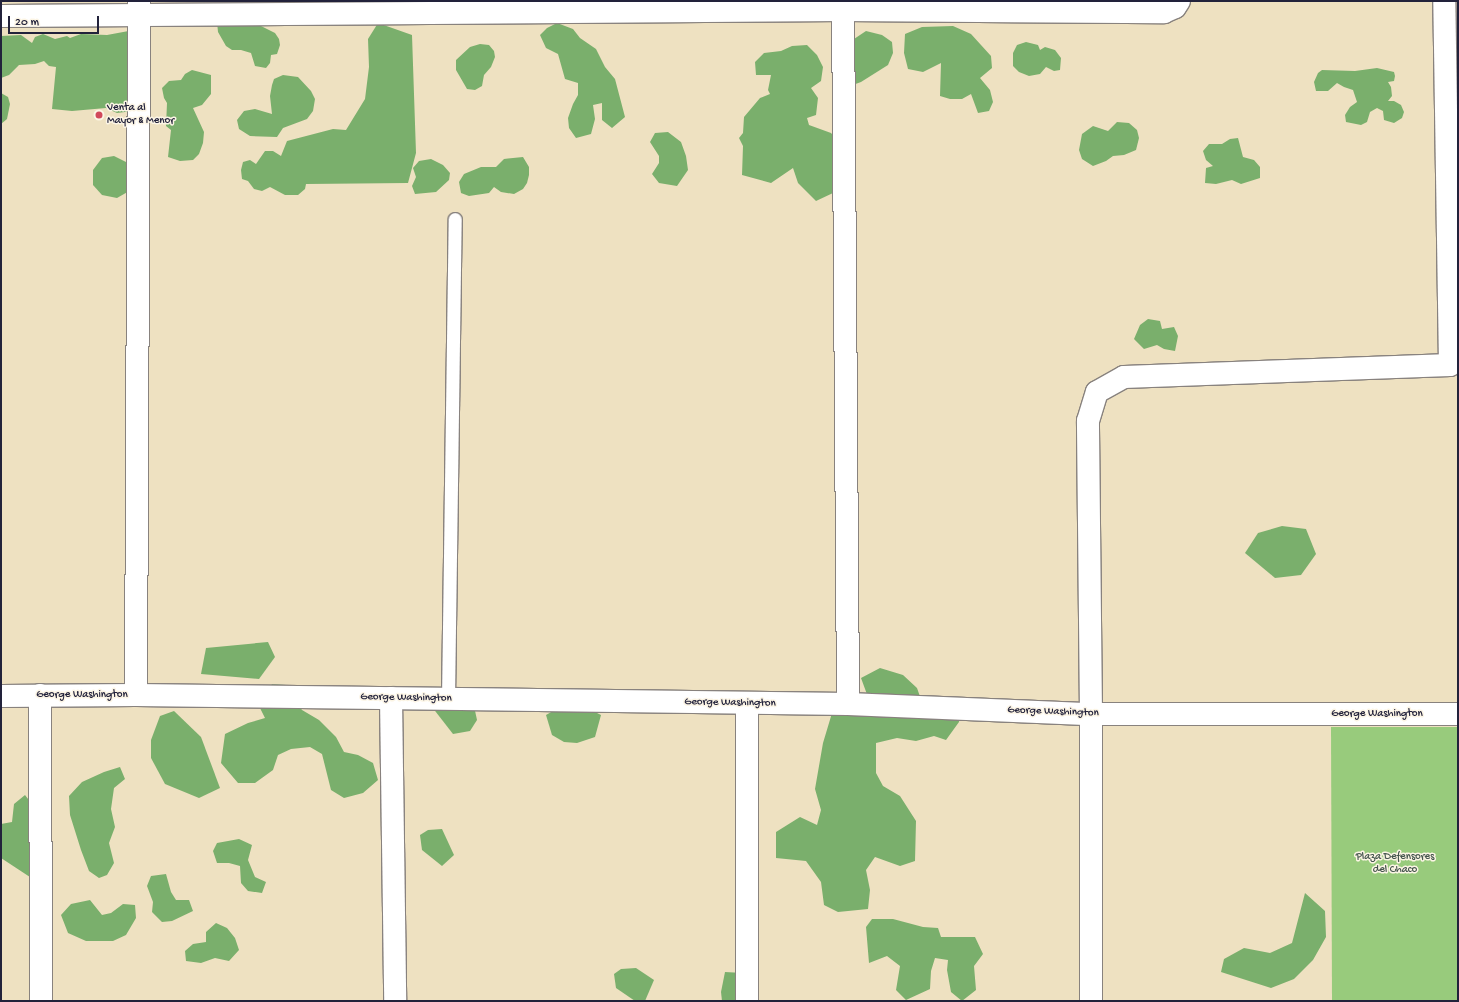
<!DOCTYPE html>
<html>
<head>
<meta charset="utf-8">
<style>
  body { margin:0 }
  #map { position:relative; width:1459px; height:1002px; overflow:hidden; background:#eee1c1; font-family:"Gochi Hand",sans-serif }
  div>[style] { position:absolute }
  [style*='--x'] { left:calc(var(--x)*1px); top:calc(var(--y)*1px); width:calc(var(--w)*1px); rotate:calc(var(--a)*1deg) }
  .green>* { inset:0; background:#98cb7c }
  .forest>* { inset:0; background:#7aaf6c }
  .roads { filter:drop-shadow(1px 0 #88827e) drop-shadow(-1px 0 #88827e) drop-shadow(0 1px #88827e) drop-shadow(0 -1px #88827e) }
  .service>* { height:13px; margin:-6.5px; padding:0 6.5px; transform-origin:6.5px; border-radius:6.5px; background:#fff }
  .minor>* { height:22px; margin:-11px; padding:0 11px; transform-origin:11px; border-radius:11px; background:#fff }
  .tertiary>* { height:22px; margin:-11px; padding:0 11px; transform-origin:11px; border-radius:11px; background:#fff }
  .dots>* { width:11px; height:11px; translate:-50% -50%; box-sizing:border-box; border:2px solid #fcf5e5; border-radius:50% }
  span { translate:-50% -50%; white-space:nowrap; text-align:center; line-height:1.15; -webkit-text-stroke:3px #fcf5e5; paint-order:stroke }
  .poi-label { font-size:11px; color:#22223b }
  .left { translate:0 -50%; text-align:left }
  .street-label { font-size:11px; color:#22223b }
  .park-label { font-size:11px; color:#45554e }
  .frame { position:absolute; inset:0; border:2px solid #22223b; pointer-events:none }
  .scale { position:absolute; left:8px; top:16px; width:91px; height:18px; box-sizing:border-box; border:2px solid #22223b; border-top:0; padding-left:5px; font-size:12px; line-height:14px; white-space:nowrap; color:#22223b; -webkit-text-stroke:3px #fcf5e5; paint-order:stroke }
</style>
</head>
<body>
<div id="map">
  <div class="green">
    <div style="clip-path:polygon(1331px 727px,1458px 727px,1458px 1001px,1332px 1001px)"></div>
  </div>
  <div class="forest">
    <div style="clip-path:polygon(217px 22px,257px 24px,275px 33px,279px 39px,280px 45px,277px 54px,271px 55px,270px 63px,266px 68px,255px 66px,251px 53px,241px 50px,232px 50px,226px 46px,218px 32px)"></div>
    <div style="clip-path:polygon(378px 23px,412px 35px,416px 153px,408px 183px,306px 184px,305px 189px,298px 195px,285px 195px,270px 187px,262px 191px,254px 189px,248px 181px,242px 179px,241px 170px,243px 162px,250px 160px,256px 164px,265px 151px,273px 151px,281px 156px,287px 141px,333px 129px,346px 130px,365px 99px,369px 67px,368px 39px)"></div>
    <div style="clip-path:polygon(557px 23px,573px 29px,580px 38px,596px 49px,605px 67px,615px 79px,625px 117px,612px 128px,602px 120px,602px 103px,593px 105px,595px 119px,591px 134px,576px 138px,569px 128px,568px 118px,573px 104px,578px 95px,578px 83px,565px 79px,558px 54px,546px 48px,540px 35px,547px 28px)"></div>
    <div style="clip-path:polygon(953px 26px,971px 34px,991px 56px,992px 68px,980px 78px,990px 90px,993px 102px,989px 111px,978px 113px,971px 94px,962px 99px,950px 99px,940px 96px,941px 63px,923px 72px,908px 69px,904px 53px,905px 34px,922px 27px)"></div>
    <div style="clip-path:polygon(134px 30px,141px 110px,117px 113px,106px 108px,72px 111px,52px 109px,56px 67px,49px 66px,44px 61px,35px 64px,19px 65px,9px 75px,1px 78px,1px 36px,21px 35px,32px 43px,35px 37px,43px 34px,55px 39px,67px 36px,70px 38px,81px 34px,107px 35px)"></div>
    <div style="clip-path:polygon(866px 31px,882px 35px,892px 42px,893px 53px,888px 65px,861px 82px,850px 86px,849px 52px,854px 39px)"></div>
    <div style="clip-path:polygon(1026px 42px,1038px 45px,1040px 50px,1045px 47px,1055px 50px,1061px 58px,1060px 70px,1054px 71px,1046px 67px,1040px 74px,1029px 76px,1019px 72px,1013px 66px,1013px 53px,1017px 45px)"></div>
    <div style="clip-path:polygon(480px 44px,489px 45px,494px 51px,495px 57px,491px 67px,484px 75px,482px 86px,475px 90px,467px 89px,456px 70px,456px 60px,470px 47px)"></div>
    <div style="clip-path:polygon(807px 45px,817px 55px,823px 67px,821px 81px,811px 88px,818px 98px,816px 115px,807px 118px,809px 125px,831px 133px,856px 160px,855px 178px,833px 193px,816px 201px,798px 183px,793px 168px,771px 183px,742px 175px,743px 146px,739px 138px,743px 133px,744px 117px,760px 98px,770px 94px,768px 90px,771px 75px,756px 75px,755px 62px,764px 53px,781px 51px,792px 46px)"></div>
    <div style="clip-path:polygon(1377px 68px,1394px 72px,1395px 76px,1394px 81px,1388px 82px,1391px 87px,1392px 96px,1388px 101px,1394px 101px,1401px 105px,1404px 112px,1402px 118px,1394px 123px,1384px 120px,1383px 111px,1377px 108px,1370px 112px,1367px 122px,1361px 125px,1346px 122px,1345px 115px,1350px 107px,1357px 102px,1353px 90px,1344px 87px,1337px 83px,1328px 91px,1316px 91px,1314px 82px,1318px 73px,1322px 70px,1355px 71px)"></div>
    <div style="clip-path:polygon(192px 70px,211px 75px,211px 94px,202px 105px,193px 108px,204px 132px,203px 143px,199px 154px,193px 160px,180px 161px,168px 157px,171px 130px,166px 126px,167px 103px,164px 98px,162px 88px,169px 81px,181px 80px,185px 74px)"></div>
    <div style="clip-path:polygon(283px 75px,298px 77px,311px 91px,315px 99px,313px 111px,307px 119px,283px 128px,277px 137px,250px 136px,239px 129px,237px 120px,244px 111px,255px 109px,272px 114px,270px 96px,272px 85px,274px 79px)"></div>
    <div style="clip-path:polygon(1px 93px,8px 97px,10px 104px,7px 119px,1px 124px)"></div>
    <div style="clip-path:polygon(1117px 122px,1129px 123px,1137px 130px,1139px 138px,1136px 150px,1124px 155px,1113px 156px,1106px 161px,1093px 166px,1082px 159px,1079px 150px,1082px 134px,1093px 126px,1108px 131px)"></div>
    <div style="clip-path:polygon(668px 132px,681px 142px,686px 156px,688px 170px,677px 186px,659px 183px,652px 174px,659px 163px,659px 156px,650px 142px,655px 133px)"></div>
    <div style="clip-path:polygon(1238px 138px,1243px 157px,1254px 160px,1260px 167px,1260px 178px,1241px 184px,1232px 180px,1216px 184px,1205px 183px,1206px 168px,1213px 166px,1206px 160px,1203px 151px,1209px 144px,1222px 144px,1230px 139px)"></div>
    <div style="clip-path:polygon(114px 156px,132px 165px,131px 190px,117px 198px,102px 195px,93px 185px,93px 170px,102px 158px)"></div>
    <div style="clip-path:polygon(523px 157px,529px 167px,529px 175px,527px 183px,523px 189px,514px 194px,501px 192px,494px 187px,489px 193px,469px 196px,461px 193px,459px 182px,464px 174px,481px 167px,496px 167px,504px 159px)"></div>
    <div style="clip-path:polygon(431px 159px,443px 165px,450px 173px,449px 180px,436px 192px,415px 194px,412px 186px,416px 177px,413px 168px,419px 161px)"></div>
    <div style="clip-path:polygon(1148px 319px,1160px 321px,1162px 329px,1174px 327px,1178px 336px,1175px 351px,1164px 349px,1157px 345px,1144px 349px,1134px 339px,1140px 325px)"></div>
    <div style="clip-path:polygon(1282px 526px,1306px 529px,1316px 554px,1301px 575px,1275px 578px,1245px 553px,1258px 533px)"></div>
    <div style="clip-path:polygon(268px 642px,275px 657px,259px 679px,201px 674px,206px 648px)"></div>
    <div style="clip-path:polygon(880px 668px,903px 675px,917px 688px,924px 708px,960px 713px,959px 722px,946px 740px,934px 736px,916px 741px,897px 738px,876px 743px,876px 773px,883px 786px,900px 796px,916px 821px,915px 861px,900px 866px,875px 857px,866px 870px,870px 890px,868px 909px,838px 912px,824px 905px,821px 882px,806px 861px,776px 858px,776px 832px,800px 817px,817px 825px,821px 810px,815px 789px,823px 743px,832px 713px,853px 711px,872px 717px,872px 708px,861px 678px)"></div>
    <div style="clip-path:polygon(272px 684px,286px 685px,302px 710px,319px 720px,336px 737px,344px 752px,358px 755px,373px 763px,378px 780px,363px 793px,344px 798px,331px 790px,322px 754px,310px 747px,291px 749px,278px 755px,273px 770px,255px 783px,238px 783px,221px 763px,225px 734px,248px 723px,265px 718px,258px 704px)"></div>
    <div style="clip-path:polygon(457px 688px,474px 706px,477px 720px,470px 731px,453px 734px,432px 707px,440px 690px)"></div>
    <div style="clip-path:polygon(591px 710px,601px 715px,595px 737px,577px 743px,564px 742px,552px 735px,546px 715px,553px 711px)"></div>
    <div style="clip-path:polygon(174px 711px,201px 737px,220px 788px,199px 798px,165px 784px,151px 758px,151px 740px,160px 716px)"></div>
    <div style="clip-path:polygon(120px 767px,125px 779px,114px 788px,111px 809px,115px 827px,109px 843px,114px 863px,107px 875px,99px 878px,89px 871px,81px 850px,70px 815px,69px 796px,82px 782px,104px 772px)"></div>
    <div style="clip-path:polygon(25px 795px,41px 816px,36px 881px,1px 858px,1px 824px,12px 822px,14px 804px)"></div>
    <div style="clip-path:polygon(442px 829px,454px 855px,442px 866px,422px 850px,420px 835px,428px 830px)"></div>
    <div style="clip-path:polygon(239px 839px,252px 845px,248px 860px,255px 877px,266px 882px,262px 893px,248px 891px,241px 883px,240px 866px,229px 863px,217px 863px,213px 851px,217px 843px)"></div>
    <div style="clip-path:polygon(166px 874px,171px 892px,176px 900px,189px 900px,193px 911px,172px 921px,162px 922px,152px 912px,153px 902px,147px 886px,151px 876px)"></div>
    <div style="clip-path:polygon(1305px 893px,1325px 911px,1326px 937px,1313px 960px,1294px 979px,1271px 988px,1221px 972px,1224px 959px,1244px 948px,1270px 953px,1292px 943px)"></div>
    <div style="clip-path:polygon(90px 900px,102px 915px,111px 913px,123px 904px,135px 905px,136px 918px,126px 935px,113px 941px,86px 941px,68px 933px,61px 915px,71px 904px)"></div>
    <div style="clip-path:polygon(872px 919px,893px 919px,923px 927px,938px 928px,941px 937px,975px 937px,983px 954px,974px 966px,976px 990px,962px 1001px,951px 992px,947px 970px,948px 960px,935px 958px,931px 971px,930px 989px,906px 1000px,896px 990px,900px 966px,887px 956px,869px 963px,866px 927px)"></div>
    <div style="clip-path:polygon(216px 923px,227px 928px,235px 938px,239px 950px,229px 961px,215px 958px,201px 963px,186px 961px,185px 951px,193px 944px,206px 942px,206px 932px)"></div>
    <div style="clip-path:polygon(636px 968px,654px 980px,645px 1001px,635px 1001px,616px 988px,614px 974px,621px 969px)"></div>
    <div style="clip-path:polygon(725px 972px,743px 973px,753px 1001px,722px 1001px,721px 992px)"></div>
  </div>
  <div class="roads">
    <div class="service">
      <div style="--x:448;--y:699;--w:480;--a:-89.2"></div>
    </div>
    <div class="minor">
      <div style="--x:843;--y:1;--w:703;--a:89.59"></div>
      <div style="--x:1;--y:16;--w:842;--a:-0.41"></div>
      <div style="--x:843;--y:10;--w:321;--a:0.4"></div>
      <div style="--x:1164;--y:12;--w:12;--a:-24"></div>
      <div style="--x:1175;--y:7;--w:7;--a:-56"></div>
      <div style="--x:40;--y:695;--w:306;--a:89.8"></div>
      <div style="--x:136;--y:695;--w:694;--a:-89.75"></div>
      <div style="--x:1;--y:696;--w:135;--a:-0.4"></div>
      <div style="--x:136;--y:695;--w:712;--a:0.72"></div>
      <div style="--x:848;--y:704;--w:243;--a:2.4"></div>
      <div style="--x:1091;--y:714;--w:367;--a:0"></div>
      <div style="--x:391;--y:698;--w:303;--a:89.2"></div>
      <div style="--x:747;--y:1001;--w:298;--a:-90"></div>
    </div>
    <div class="tertiary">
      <div style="--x:1091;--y:1001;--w:287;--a:-90"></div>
      <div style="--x:1091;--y:714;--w:293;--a:-90.6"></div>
      <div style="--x:1088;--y:421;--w:30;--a:-73"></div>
      <div style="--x:1097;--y:392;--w:31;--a:-29"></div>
      <div style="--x:1124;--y:377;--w:326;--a:-2.1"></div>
      <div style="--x:1450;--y:365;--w:364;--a:-90.9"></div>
    </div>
  </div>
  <div class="dots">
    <div style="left:99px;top:115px;background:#d1495b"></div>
  </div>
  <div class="poi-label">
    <span class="left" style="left:107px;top:115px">Venta al<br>Mayor &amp; Menor</span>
  </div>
  <div class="street-label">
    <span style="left:82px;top:695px">George Washington</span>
    <span style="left:406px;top:698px;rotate:1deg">George Washington</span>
    <span style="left:730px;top:703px;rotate:1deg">George Washington</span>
    <span style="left:1053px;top:712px;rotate:2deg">George Washington</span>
    <span style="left:1377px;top:714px">George Washington</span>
  </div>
  <div class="park-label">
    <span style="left:1395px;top:864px">Plaza Defensores<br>del Chaco</span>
  </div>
  <div class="frame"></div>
  <div class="scale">20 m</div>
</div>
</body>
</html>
